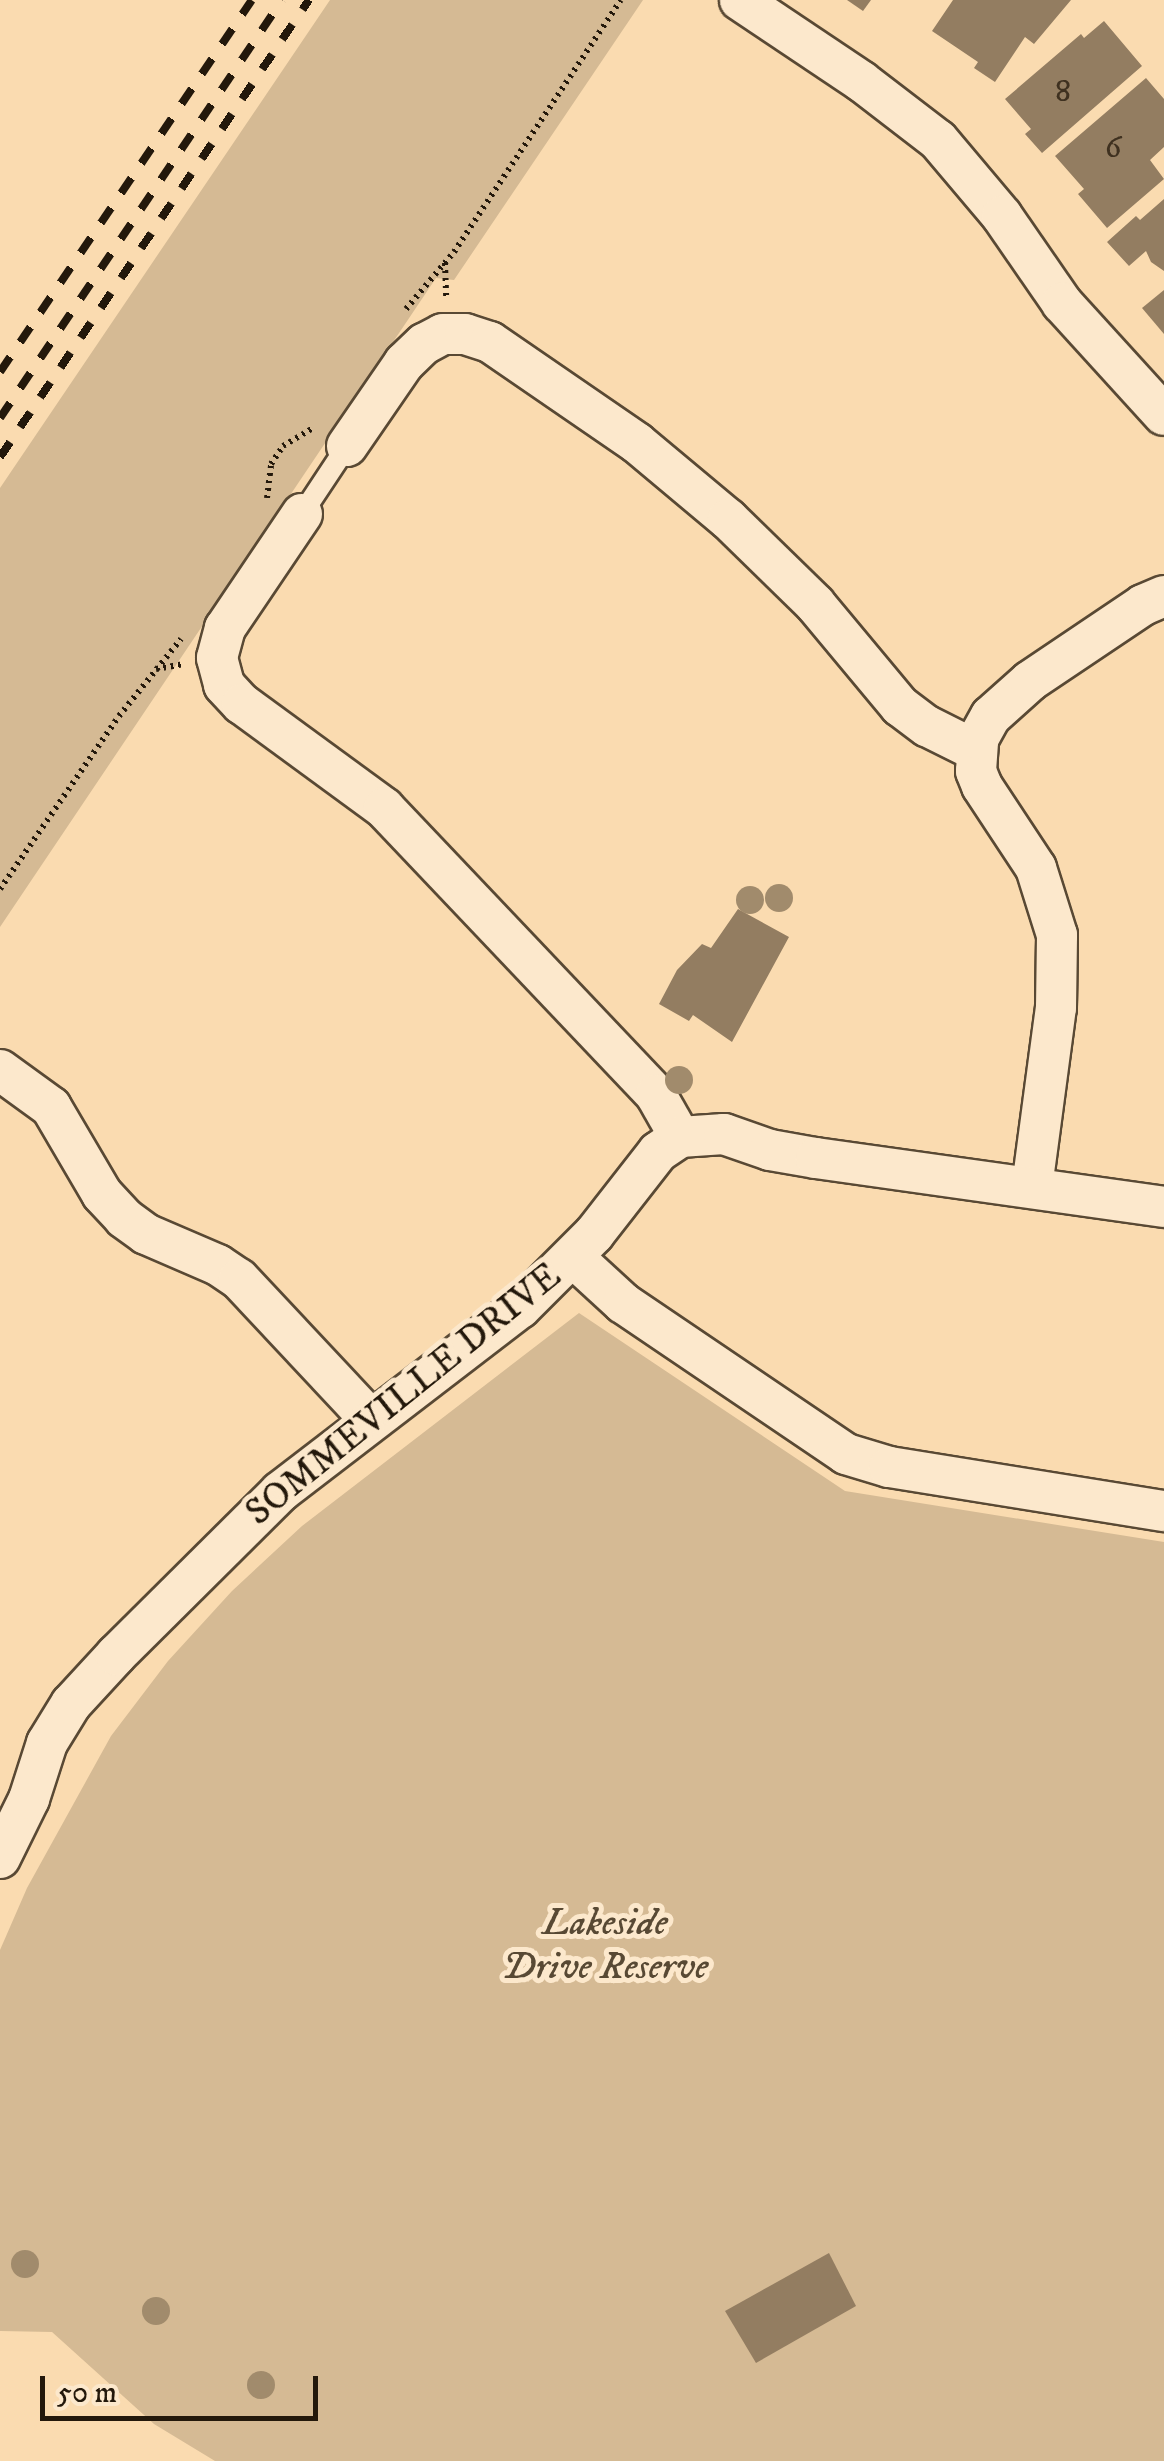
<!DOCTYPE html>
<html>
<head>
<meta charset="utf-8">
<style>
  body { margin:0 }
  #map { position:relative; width:1164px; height:2461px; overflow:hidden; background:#fadbb0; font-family:"IM FELL DW Pica",serif }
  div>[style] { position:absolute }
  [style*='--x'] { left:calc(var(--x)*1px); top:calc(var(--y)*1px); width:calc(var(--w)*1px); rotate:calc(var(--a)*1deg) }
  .green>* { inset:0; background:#d5ba94 }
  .building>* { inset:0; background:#937d61 }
  .path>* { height:6px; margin-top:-3px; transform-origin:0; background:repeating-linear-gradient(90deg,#23180b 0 2.5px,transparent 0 7.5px) }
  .roads { filter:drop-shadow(2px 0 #594934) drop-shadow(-2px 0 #594934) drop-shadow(0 2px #594934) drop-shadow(0 -2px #594934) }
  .lane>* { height:20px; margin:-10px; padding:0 10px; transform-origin:10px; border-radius:10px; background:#fce8cc }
  .street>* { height:40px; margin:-20px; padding:0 20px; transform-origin:20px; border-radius:20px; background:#fce8cc }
  .rail>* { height:8px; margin-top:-4px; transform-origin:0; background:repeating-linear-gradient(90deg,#23180b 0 18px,transparent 0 36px) }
  .trees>* { width:28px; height:28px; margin:-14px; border-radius:50%; background:#a18b6c }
  span { translate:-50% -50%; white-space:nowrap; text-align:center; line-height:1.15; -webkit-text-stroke:10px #fce8cc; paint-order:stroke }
  .number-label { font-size:32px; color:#3f3120 }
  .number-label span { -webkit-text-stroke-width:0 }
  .street-label { font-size:38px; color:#23180b }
  .park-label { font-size:38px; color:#584934; font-style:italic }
  .scale { position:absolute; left:40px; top:2376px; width:278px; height:45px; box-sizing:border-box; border:5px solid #23180b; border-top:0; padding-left:12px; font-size:30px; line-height:35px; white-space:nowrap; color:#23180b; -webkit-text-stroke:8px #fce8cc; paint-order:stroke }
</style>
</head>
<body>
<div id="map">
  <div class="green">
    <div style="clip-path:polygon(330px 0,643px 0,454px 280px,436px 278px,0 927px,0 488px)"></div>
    <div style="clip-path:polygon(579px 1313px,845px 1491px,1164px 1542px,1164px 2461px,215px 2461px,154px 2424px,52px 2332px,0 2331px,0 1950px,27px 1888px,111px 1736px,168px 1661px,232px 1591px,302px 1526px)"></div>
  </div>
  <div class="building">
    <div style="clip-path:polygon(847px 0,871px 0,863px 11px)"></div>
    <div style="clip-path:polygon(953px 0,1071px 0,1034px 44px,1025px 37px,995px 82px,974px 68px,978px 62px,932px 31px)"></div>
    <div style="clip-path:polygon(1104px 21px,1142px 66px,1042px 153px,1025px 134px,1031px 129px,1005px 99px,1081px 34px,1084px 38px)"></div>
    <div style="clip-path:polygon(1146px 78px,1164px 99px,1164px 147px,1150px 160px,1164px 179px,1107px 228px,1078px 194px,1084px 189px,1055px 156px)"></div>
    <div style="clip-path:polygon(1164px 199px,1164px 271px,1151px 262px,1146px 251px,1129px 266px,1107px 242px,1136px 216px,1140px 220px)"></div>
    <div style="clip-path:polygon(1164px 290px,1164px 334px,1142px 308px)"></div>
    <div style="clip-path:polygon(738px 909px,789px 937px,732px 1042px,693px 1015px,689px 1021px,659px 1004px,677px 970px,702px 944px,711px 948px)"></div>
    <div style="clip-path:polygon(829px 2253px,856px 2306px,756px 2363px,725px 2311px)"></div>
  </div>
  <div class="path">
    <div style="--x:445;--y:263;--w:33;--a:88"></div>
    <div style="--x:406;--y:309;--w:75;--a:-49.9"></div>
    <div style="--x:454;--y:252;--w:302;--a:-56.5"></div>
    <div style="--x:267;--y:498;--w:34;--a:-83"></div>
    <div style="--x:271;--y:464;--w:22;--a:-56"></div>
    <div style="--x:283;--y:446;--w:35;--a:-31"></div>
    <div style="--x:156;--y:669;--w:27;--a:-10"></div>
    <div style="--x:0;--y:889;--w:210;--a:-55.5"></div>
    <div style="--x:119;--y:716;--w:99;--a:-51.2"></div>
  </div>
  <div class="roads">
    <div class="lane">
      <div style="--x:302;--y:514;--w:82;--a:-56.5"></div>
    </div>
    <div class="street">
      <div style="--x:740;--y:0;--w:146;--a:33.8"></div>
      <div style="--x:861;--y:81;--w:97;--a:37.5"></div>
      <div style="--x:938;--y:140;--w:99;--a:49.9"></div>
      <div style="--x:1002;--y:216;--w:106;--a:55.4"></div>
      <div style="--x:1062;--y:303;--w:151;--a:47.7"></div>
      <div style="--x:347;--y:446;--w:101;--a:-55.5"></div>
      <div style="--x:404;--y:363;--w:28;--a:-44"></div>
      <div style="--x:424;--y:344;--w:21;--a:-28"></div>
      <div style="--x:443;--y:334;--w:22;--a:0"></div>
      <div style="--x:465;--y:334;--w:26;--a:18"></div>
      <div style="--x:490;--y:342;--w:178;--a:34.5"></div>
      <div style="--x:637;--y:443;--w:119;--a:39.9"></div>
      <div style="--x:728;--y:519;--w:122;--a:44.3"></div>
      <div style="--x:815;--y:604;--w:133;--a:50.2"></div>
      <div style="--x:900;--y:706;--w:34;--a:37"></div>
      <div style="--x:927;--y:726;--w:54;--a:26.6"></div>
      <div style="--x:302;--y:514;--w:138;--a:124"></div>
      <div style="--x:225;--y:628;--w:31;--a:105"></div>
      <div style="--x:217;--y:658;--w:28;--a:75"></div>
      <div style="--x:224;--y:685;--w:26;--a:47"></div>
      <div style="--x:242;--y:704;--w:176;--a:36.2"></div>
      <div style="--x:384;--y:808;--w:395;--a:46.5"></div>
      <div style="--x:656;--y:1095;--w:48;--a:60.3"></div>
      <div style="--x:0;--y:1070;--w:63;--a:36"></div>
      <div style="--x:51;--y:1107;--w:101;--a:59.6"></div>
      <div style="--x:102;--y:1194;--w:33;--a:47"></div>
      <div style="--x:124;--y:1218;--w:27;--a:36"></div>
      <div style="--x:146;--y:1234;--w:78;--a:23.3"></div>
      <div style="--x:218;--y:1265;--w:25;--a:34"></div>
      <div style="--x:239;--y:1279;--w:193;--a:46.9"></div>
      <div style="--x:1032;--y:1187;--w:181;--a:-82.4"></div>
      <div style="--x:1056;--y:1008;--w:73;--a:-89.2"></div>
      <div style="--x:1057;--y:935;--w:70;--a:-107.4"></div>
      <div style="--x:1036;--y:868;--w:98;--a:-123.4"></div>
      <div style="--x:982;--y:786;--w:16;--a:-112"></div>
      <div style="--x:976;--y:771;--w:32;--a:-86"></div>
      <div style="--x:978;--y:739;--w:26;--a:-61"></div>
      <div style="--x:991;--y:716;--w:52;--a:-41.9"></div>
      <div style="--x:1030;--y:681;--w:136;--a:-33.9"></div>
      <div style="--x:1143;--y:605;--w:23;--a:-23"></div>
      <div style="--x:573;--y:1257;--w:68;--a:42.6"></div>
      <div style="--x:623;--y:1303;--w:269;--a:34.1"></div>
      <div style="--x:846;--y:1454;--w:45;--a:16.8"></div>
      <div style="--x:889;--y:1467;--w:278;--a:9.1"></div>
      <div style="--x:0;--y:1858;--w:66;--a:-63.8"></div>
      <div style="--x:29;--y:1799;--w:59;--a:-72.2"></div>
      <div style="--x:47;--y:1743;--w:46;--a:-58.4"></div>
      <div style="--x:71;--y:1704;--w:67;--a:-47.4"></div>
      <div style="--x:116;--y:1655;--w:231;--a:-44.8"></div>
      <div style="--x:280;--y:1492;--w:302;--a:-37.5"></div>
      <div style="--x:520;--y:1308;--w:105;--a:-45"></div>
      <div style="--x:594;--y:1234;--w:104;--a:-52"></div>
      <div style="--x:658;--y:1152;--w:27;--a:-34"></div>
      <div style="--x:680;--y:1137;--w:44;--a:-3.9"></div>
      <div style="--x:724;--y:1134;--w:49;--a:19.2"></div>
      <div style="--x:770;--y:1150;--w:47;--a:9.9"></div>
      <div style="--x:816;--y:1158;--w:351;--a:8"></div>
    </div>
  </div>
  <div class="rail">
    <div style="--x:0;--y:372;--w:449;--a:-55.9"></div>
    <div style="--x:0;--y:418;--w:504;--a:-55.99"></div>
    <div style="--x:0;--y:457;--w:552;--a:-55.94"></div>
  </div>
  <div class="trees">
    <div style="left:779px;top:898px"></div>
    <div style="left:750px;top:900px"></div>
    <div style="left:679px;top:1080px"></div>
    <div style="left:25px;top:2264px"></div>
    <div style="left:156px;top:2311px"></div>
    <div style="left:261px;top:2385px"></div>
  </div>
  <div class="number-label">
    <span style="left:1063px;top:92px">8</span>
    <span style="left:1113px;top:148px">6</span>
  </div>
  <div class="street-label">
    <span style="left:404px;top:1395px;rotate:-39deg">SOMMEVILLE DRIVE</span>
  </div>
  <div class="park-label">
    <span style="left:605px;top:1946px">Lakeside<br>Drive Reserve</span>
  </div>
  <div class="scale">50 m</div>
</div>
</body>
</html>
